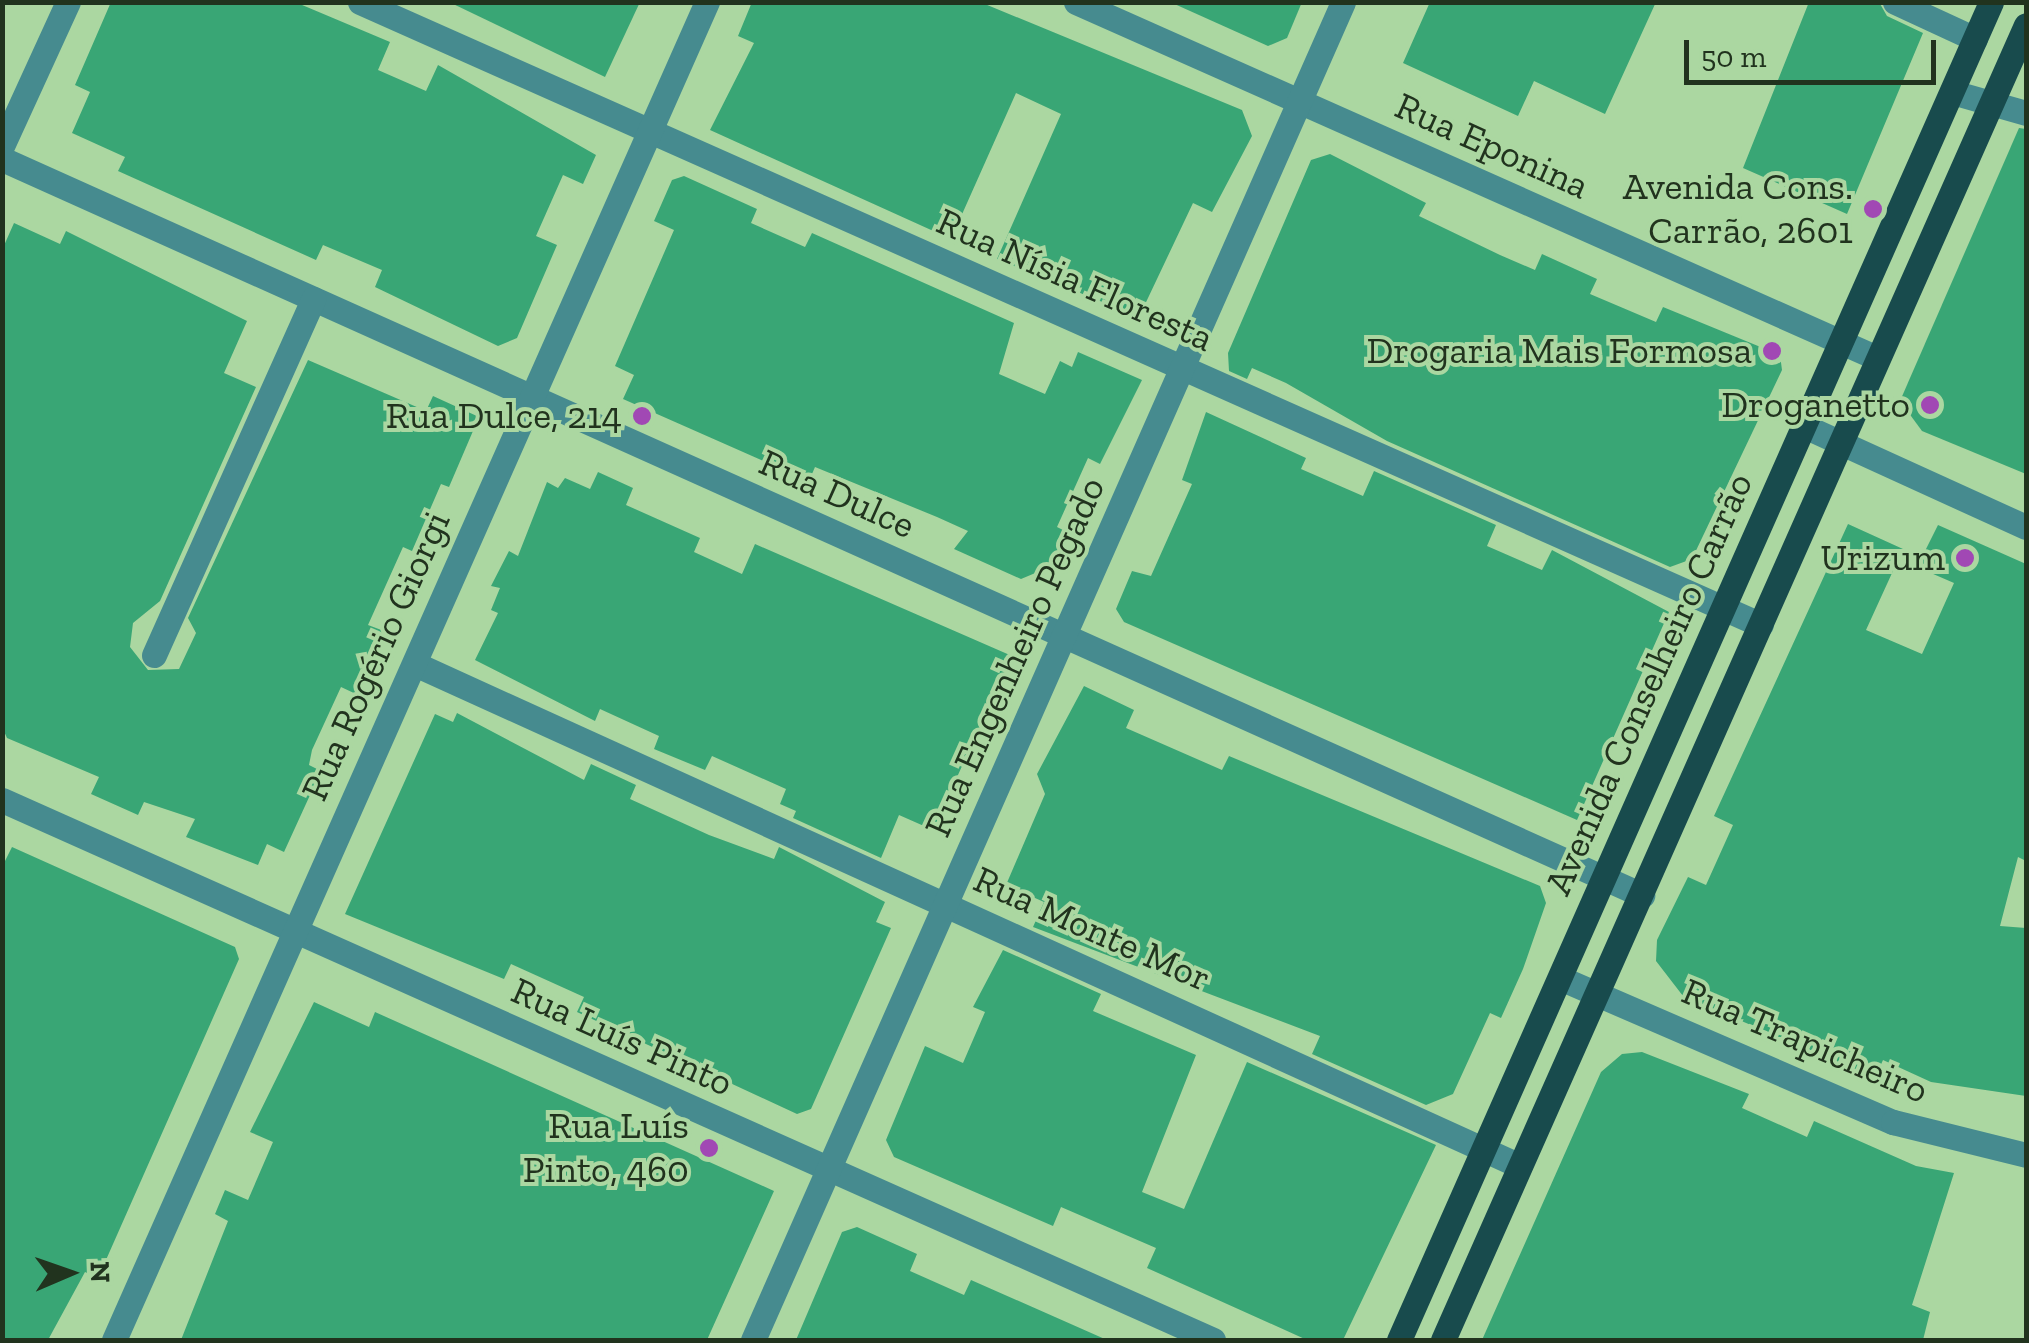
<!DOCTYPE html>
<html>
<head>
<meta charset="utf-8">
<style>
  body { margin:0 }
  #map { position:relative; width:2029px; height:1343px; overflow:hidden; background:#abd7a1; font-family:"Zilla Slab",serif }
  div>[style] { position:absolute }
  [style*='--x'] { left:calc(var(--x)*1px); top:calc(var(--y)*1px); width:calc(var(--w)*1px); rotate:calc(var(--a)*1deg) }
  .building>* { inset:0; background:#39a675 }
  .minor>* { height:25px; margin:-12.5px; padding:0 12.5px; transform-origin:12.5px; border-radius:12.5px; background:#468b8f }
  .major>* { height:25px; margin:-12.5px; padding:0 12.5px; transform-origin:12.5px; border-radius:12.5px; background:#184b4d }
  .dots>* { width:28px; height:28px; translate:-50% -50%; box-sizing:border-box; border:5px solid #abd7a1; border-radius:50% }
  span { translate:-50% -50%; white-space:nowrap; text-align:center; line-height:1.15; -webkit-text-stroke:8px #abd7a1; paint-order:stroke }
  .street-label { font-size:38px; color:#21331e }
  .poi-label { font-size:38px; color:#21331e }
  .right { translate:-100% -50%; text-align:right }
  .frame { position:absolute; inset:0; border:5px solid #21331e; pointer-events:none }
  .north { position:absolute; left:20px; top:1223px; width:100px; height:100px; -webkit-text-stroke:8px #abd7a1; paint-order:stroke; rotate:88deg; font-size:28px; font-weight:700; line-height:40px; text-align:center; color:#21331e }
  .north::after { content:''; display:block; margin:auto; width:35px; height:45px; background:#21331e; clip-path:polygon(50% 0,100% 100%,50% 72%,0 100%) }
  .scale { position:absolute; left:1684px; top:40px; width:252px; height:45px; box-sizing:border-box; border:5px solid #21331e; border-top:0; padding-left:12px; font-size:30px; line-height:35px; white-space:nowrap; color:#21331e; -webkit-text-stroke:8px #abd7a1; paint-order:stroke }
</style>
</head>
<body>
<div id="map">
  <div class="building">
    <div style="clip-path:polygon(111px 2px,295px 2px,390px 42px,378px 70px,426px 91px,438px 65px,596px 155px,583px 184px,563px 175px,536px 236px,557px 245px,517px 338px,498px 346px,375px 287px,382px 270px,323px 245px,316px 260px,118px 171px,125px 157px,72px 133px,90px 92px,75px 85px)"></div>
    <div style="clip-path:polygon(449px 2px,640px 2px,605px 77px)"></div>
    <div style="clip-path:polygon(752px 2px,980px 2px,1242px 110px,1252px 136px,1212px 212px,1193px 203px,1139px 317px,997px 259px,1061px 114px,1016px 93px,951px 239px,710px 130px,754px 43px,738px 36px)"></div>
    <div style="clip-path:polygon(1170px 2px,1302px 2px,1287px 38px,1268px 46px)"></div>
    <div style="clip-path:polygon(1430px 2px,1656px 2px,1605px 114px,1534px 81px,1518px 116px,1403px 63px)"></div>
    <div style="clip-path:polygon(1809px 2px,1879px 2px,1887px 16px,1923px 33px,1847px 214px,1743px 168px)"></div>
    <div style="clip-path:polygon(2019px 128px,2026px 129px,2026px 474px,1922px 431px,1900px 401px)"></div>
    <div style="clip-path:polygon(1330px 154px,1426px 203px,1419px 216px,1500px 255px,1535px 270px,1542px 254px,1597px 279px,1590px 294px,1656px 322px,1663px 307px,1780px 355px,1782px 370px,1692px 559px,1670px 567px,1387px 441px,1286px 383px,1252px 368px,1247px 379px,1229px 371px,1228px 353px,1311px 160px)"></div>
    <div style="clip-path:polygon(684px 176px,757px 209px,751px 223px,805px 247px,812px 233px,1014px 323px,999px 374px,1045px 394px,1060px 361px,1072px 367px,1078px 352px,1142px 380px,1100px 464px,1088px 458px,1057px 527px,1067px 532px,1052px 566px,1021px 579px,954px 549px,968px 531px,937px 517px,815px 467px,809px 481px,623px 399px,634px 375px,615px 366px,674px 230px,654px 221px,672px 180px)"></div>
    <div style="clip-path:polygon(14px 223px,60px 244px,66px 231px,247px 321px,224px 373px,256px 387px,160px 601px,133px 623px,130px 647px,148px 670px,179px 669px,196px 633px,188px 618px,308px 360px,426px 411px,433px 396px,479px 417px,449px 487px,441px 484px,412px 551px,403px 547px,368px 625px,384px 631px,356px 694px,341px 687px,312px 750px,309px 765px,321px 771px,284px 852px,267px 844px,258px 865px,186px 837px,195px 819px,144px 802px,138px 815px,91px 794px,99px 777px,7px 738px,2px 727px,2px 250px)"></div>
    <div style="clip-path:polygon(1206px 412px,1306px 458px,1301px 469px,1363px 496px,1374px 471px,1496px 525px,1487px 546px,1542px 570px,1552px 550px,1669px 612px,1577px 820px,1124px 622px,1116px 609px,1132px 571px,1151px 576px,1192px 484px,1182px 480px)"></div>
    <div style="clip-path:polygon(598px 472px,633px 488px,626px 505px,700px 538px,694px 552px,742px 574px,755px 544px,1012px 656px,933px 830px,899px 815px,881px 858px,793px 818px,796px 811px,780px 804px,786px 789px,712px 756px,705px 770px,654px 749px,659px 736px,600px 709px,595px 721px,475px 660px,498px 613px,491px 610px,500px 588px,491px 586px,509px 551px,518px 556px,547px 482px,558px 488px,565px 478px,590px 489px)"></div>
    <div style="clip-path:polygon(1848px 524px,1903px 549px,1866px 630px,1922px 654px,1954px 583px,1917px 567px,1938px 525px,2026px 564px,2026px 861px,2018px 857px,2000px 926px,2026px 928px,2026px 1096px,1931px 1082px,1883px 1060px,1875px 1078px,1683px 996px,1656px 961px,1657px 940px,1688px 877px,1706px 885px,1733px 825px,1714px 816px)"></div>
    <div style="clip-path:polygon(1084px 686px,1134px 710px,1126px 728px,1222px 770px,1229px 756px,1540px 886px,1546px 903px,1523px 969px,1501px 1018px,1490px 1013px,1453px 1094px,1426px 1105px,1312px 1054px,1320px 1036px,1033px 927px,1044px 902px,1006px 885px,1045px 794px,1037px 774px)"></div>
    <div style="clip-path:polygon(457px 713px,584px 780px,591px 764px,636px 785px,630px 799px,709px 835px,774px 859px,779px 847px,885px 902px,876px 922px,891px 928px,811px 1109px,797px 1114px,577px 1012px,584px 997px,511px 964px,504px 979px,345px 914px,435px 714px,453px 722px)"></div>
    <div style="clip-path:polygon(12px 847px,235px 947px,239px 959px,98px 1278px,85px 1272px,48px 1340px,2px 1340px,2px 867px)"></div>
    <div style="clip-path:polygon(1003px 950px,1101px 994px,1093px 1011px,1196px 1055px,1142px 1192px,1184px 1209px,1247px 1062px,1436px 1145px,1343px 1340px,1307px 1340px,1147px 1268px,1156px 1248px,1061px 1207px,1053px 1226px,894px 1157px,886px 1140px,925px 1046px,963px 1063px,985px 1012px,973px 1007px)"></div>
    <div style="clip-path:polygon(314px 1002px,369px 1027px,375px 1012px,774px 1191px,707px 1340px,181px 1340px,228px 1221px,215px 1214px,225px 1190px,248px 1200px,273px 1142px,250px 1132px)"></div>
    <div style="clip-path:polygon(1642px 1052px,1749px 1094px,1742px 1108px,1807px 1137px,1814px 1121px,1916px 1166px,1954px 1173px,1912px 1305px,1930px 1312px,1923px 1340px,1482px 1340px,1601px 1072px,1622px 1054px)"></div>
    <div style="clip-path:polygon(857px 1227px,917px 1254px,910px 1271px,964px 1295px,971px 1280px,1107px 1340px,796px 1340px,842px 1232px)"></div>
  </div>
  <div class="minor">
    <div style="--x:360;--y:2;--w:1533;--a:23.97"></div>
    <div style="--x:1076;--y:2;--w:877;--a:23.96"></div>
    <div style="--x:1895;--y:2;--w:88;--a:24.8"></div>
    <div style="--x:1952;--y:92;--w:77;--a:15.8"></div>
    <div style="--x:2;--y:146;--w:158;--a:-65.4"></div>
    <div style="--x:2;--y:159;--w:1798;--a:24.17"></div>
    <div style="--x:1804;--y:426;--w:244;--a:24.5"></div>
    <div style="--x:154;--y:655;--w:390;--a:-65.9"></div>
    <div style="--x:415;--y:664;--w:1211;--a:24.43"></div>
    <div style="--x:2;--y:800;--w:1326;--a:24.03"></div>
    <div style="--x:1560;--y:978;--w:363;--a:23.4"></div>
    <div style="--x:1893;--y:1122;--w:137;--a:13.9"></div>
    <div style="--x:114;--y:1340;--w:1464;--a:-66.1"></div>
    <div style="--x:753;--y:1340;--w:1462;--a:-66.2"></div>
  </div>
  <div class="major">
    <div style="--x:1399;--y:1340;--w:1463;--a:-66.13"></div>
    <div style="--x:1443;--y:1340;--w:1438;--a:-66.09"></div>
  </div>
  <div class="dots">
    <div style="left:1873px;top:209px;background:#a148b4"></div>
    <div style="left:1772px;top:351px;background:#a148b4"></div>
    <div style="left:1930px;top:405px;background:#a148b4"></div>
    <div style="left:642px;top:416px;background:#a148b4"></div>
    <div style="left:1965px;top:558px;background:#a148b4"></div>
    <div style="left:709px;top:1148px;background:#a148b4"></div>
  </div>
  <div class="street-label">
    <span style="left:1492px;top:146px;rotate:24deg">Rua Eponina</span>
    <span style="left:1075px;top:280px;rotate:24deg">Rua Nísia Floresta</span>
    <span style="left:837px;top:494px;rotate:24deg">Rua Dulce</span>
    <span style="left:376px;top:656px;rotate:-66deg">Rua Rogério Giorgi</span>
    <span style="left:1015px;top:657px;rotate:-66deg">Rua Engenheiro Pegado</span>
    <span style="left:1649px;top:684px;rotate:-66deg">Avenida Conselheiro Carrão</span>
    <span style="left:1092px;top:929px;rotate:24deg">Rua Monte Mor</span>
    <span style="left:622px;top:1037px;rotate:24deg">Rua Luís Pinto</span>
    <span style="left:1805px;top:1041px;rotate:23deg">Rua Trapicheiro</span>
  </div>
  <div class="poi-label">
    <span class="right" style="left:1853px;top:209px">Avenida Cons.<br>Carrão, 2601</span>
    <span class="right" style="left:1752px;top:351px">Drogaria Mais Formosa</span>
    <span class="right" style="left:1910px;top:405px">Droganetto</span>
    <span class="right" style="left:622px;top:416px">Rua Dulce, 214</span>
    <span class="right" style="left:1945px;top:558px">Urizum</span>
    <span class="right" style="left:689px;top:1148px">Rua Luís<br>Pinto, 460</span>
  </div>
  <div class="frame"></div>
  <div class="north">N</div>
  <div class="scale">50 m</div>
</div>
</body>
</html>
